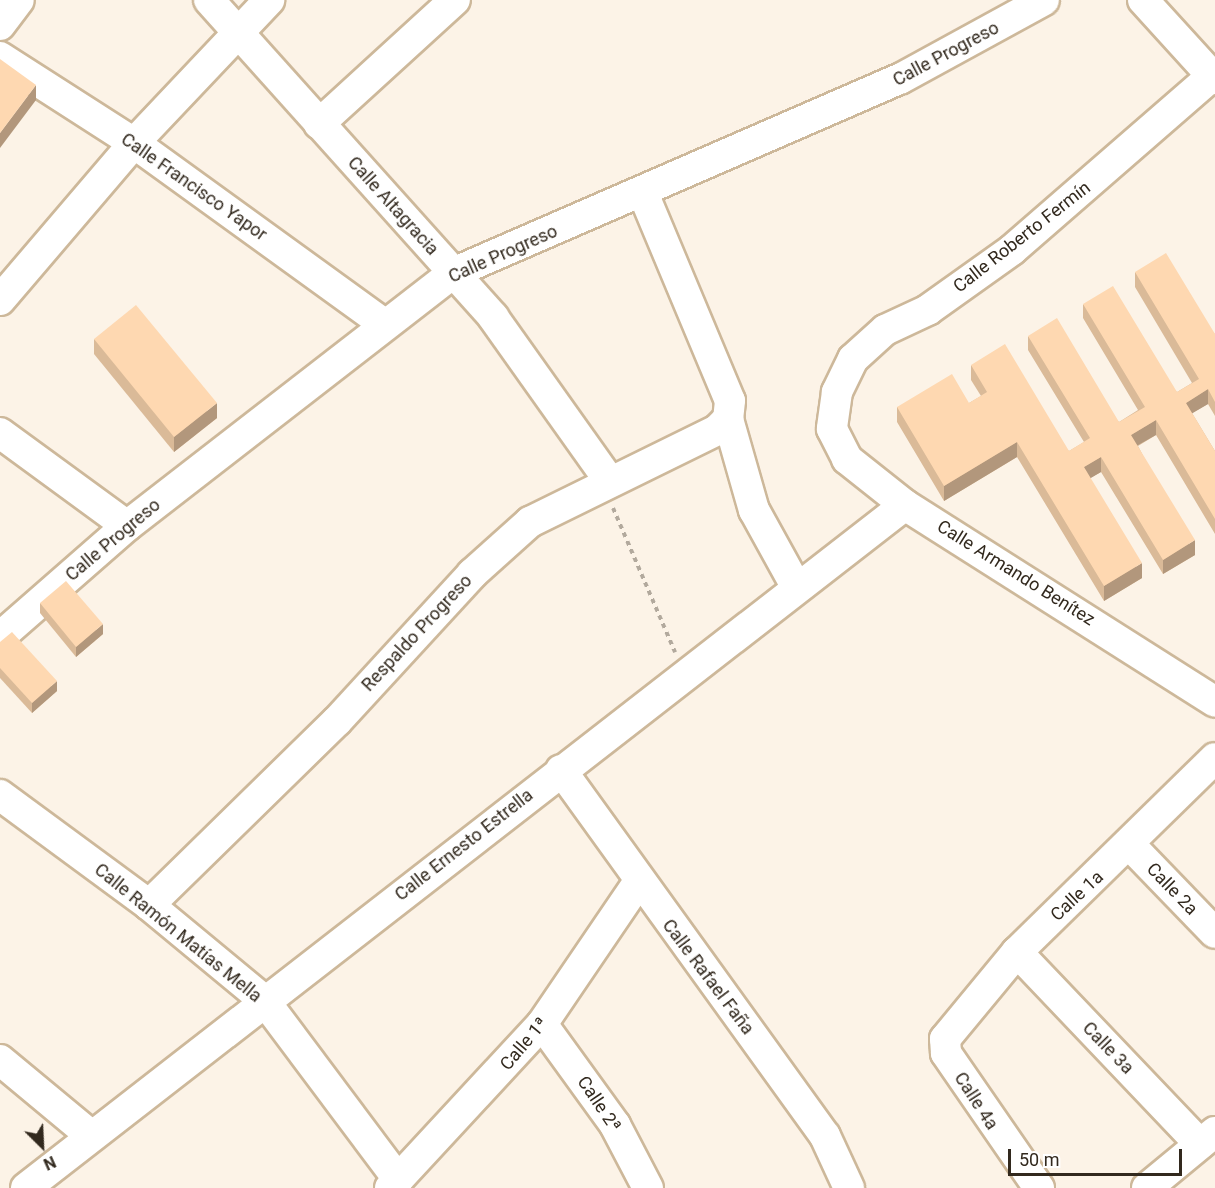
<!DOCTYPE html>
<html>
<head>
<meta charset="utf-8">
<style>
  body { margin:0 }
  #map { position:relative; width:1215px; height:1188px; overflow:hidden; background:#fcf3e7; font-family:Roboto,sans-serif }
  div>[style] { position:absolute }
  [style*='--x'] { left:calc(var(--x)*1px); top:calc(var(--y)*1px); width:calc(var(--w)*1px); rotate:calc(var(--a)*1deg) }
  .path>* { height:4px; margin-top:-2px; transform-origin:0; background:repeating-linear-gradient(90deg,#b2a99d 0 4.5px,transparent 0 9px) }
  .roads { filter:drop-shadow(2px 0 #cdb89a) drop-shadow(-2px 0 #cdb89a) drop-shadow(0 2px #cdb89a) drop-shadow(0 -2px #cdb89a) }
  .minor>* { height:30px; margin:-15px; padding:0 15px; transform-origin:15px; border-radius:15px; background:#fff }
  .wall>* { inset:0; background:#daba98 }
  .shaded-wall>* { inset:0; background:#b2977c }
  .building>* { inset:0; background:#fed8b1 }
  span { translate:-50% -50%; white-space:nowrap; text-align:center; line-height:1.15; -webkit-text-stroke:4.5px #fff; paint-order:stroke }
  .street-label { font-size:18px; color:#32291e }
  .north { position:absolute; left:12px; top:1116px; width:60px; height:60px; -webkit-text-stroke:4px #fff; paint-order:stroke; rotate:156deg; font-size:16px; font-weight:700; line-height:24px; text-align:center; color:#32291e }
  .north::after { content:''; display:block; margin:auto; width:21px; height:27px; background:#32291e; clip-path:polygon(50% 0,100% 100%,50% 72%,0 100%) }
  .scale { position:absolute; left:1008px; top:1149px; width:174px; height:27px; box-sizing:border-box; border:3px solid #32291e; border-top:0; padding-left:8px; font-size:18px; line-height:21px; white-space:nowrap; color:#32291e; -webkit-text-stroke:4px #fff; paint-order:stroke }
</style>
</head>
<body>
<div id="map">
  <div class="path">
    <div style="--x:613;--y:508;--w:157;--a:66.7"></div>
  </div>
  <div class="roads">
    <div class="minor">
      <div style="--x:209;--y:0;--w:426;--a:48.1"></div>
      <div style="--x:493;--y:317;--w:200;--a:54.6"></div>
      <div style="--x:1143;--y:0;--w:107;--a:47.7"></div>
      <div style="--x:0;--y:25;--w:31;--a:-53"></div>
      <div style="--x:0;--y:57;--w:159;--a:32.7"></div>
      <div style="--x:134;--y:143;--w:309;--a:35.9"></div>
      <div style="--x:1212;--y:76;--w:265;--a:139"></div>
      <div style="--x:1012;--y:250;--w:103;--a:144.5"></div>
      <div style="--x:928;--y:310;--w:47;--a:155.1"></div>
      <div style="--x:885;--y:330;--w:43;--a:137.8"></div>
      <div style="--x:853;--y:359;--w:37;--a:116"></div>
      <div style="--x:837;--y:392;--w:37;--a:98"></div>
      <div style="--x:832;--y:429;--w:34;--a:63"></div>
      <div style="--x:847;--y:459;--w:74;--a:38.4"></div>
      <div style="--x:905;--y:505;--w:367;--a:32.4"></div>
      <div style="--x:319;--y:124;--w:184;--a:-42.4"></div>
      <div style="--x:643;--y:193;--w:225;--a:67.3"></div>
      <div style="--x:730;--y:401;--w:18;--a:96"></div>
      <div style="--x:728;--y:419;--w:95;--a:74.1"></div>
      <div style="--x:754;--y:510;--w:89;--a:61.1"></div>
      <div style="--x:0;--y:300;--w:206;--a:-49.5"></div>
      <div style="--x:134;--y:143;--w:197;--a:-46.6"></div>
      <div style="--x:0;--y:433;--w:157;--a:36.2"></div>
      <div style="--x:0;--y:637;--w:169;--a:-41.2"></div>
      <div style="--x:127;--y:526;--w:413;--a:-37.8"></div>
      <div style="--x:453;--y:273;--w:487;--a:-23.5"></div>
      <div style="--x:900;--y:79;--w:164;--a:-28.7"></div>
      <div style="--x:561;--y:770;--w:451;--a:54.2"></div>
      <div style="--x:825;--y:1136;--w:57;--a:65.2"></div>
      <div style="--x:0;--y:795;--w:185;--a:36.4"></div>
      <div style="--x:149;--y:905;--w:149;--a:39.6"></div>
      <div style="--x:264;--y:1000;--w:224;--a:53.2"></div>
      <div style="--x:1130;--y:845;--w:122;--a:46"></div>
      <div style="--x:149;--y:905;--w:263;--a:-44.4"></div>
      <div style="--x:337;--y:721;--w:200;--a:-47.4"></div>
      <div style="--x:472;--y:574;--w:78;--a:-41.9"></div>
      <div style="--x:530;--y:522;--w:208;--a:-26.2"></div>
      <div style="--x:717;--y:430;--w:16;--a:-45"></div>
      <div style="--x:1017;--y:952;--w:265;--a:46.4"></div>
      <div style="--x:542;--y:1024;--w:125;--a:54.1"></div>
      <div style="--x:615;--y:1125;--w:71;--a:62.4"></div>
      <div style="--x:0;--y:1060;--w:116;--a:39.7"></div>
      <div style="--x:26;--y:1188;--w:1113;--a:-37.85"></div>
      <div style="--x:390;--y:1188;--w:224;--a:-47.2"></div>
      <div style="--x:542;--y:1024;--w:171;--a:-55.8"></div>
      <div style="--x:1039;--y:1188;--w:164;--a:-124.6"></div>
      <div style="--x:946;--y:1053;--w:14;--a:-94"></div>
      <div style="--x:945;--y:1039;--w:113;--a:-50.4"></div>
      <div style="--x:1017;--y:952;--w:277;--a:-44.4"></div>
      <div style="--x:1147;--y:1188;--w:88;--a:-39.5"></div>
    </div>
  </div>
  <div class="wall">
    <div style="clip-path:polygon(1135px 272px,1215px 334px,1215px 416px,1208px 404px,1192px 413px,1215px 451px,1215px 534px,1156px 435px,1138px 446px,1195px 555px,1163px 574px,1101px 472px,1090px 478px,1142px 578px,1104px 601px,1017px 457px,944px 501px,897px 422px,897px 407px,969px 403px,981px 396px,971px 380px,971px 365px,1069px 451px,1084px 442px,1028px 350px,1028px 336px,1119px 422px,1138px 410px,1083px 318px,1083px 304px,1177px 392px,1192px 383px,1135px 287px)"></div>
    <div style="clip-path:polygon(94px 339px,217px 418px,174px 452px,94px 354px)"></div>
    <div style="clip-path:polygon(40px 603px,103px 634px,76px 657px,40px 613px)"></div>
    <div style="clip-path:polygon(0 642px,57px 691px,32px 713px,0 678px)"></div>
  </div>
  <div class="shaded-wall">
    <div style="clip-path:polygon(36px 85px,36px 100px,0 148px,0 133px)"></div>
    <div style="clip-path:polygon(1208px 389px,1208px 404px,1186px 417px,1186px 403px)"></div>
    <div style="clip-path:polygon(217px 403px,217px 418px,174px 452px,174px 437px)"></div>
    <div style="clip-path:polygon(1156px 420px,1156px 435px,1131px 449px,1131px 435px)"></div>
    <div style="clip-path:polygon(1017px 442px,1017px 457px,944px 501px,944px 486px)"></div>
    <div style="clip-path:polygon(1101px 457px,1101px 472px,1084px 482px,1084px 467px)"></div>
    <div style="clip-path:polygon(1195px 540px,1195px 555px,1163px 574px,1163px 560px)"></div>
    <div style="clip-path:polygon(1142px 563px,1142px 578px,1104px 601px,1104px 586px)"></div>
    <div style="clip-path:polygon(103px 624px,103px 634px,76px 657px,76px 647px)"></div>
    <div style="clip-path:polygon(57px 681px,57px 691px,32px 713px,32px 703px)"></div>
  </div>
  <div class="building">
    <div style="clip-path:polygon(0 59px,36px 85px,0 133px)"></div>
    <div style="clip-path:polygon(1166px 253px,1215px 334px,1215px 402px,1208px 389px,1186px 403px,1215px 451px,1215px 519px,1156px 420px,1131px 435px,1195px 540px,1163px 560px,1101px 457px,1084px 467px,1142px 563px,1104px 586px,1017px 442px,944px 486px,897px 407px,952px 374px,969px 403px,987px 392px,971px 365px,1005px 344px,1069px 451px,1090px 438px,1028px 336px,1057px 318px,1119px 422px,1145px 407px,1083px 304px,1113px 286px,1177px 392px,1199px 379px,1135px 272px)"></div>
    <div style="clip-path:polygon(136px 305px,217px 403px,174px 437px,94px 339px)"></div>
    <div style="clip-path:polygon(66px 581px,103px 624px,76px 647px,40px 603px)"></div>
    <div style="clip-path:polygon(12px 632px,57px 681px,32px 703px,0 668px,0 642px)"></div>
  </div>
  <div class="street-label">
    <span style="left:946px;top:54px;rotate:-28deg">Calle Progreso</span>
    <span style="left:194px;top:187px;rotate:35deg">Calle Francisco Yapor</span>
    <span style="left:393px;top:206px;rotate:48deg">Calle Altagracia</span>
    <span style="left:1022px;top:237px;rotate:-38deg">Calle Roberto Fermín</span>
    <span style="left:503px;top:254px;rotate:-24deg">Calle Progreso</span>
    <span style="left:113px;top:540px;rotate:-40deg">Calle Progreso</span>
    <span style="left:1016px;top:573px;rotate:32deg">Calle Armando Benítez</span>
    <span style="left:417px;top:633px;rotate:-47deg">Respaldo Progreso</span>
    <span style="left:464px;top:845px;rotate:-38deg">Calle Ernesto Estrella</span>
    <span style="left:1172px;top:889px;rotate:46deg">Calle 2a</span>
    <span style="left:1077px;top:896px;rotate:-43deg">Calle 1a</span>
    <span style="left:178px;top:933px;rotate:39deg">Calle Ramón Matías Mella</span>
    <span style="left:708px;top:977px;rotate:53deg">Calle Rafael Faña</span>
    <span style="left:524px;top:1044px;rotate:-50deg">Calle 1ª</span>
    <span style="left:1108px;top:1048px;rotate:46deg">Calle 3a</span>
    <span style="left:976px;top:1101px;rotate:57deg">Calle 4a</span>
    <span style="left:599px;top:1104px;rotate:56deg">Calle 2ª</span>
  </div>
  <div class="north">N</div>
  <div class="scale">50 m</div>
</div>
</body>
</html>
